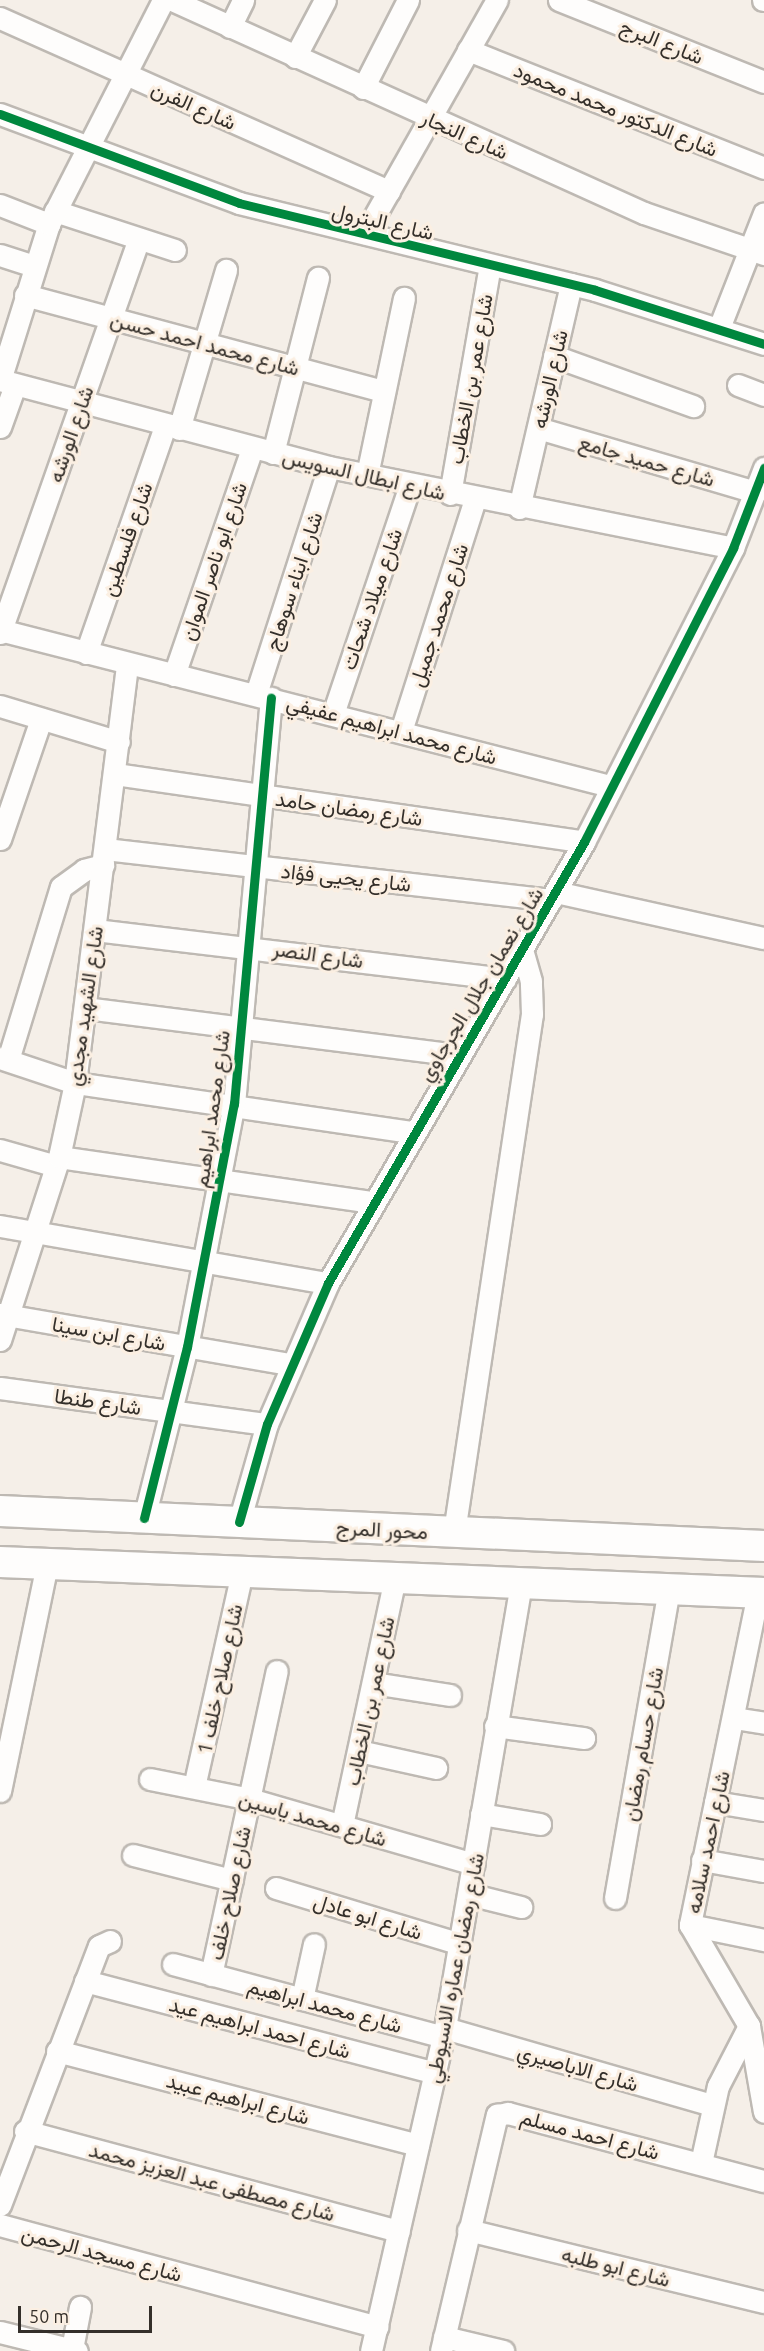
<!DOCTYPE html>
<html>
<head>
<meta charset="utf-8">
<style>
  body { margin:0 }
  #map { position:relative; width:764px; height:2351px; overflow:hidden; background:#f5efe8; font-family:Ubuntu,Vazirmatn,sans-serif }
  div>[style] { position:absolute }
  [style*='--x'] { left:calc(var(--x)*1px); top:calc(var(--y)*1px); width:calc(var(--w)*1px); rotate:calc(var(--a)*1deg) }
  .roads { filter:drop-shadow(2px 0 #beb9b3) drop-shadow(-2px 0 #beb9b3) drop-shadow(0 2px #beb9b3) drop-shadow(0 -2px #beb9b3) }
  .street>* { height:21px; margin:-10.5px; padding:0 10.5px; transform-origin:10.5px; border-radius:10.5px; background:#fefdfc }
  .secondary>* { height:30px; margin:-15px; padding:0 15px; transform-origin:15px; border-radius:15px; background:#fefdfc }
  .cycleway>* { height:9px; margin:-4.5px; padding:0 4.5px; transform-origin:4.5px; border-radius:4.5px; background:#00873e }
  span { translate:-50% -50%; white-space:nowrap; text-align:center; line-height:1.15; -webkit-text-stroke:6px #fbefe2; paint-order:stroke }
  .street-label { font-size:21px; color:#342f2a }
  .scale { position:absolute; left:18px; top:2306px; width:134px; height:27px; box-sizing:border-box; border:3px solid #342f2a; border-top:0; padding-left:8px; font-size:18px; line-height:21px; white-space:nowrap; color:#342f2a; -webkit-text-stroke:4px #fbefe2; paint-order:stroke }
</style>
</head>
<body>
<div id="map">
  <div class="roads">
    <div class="street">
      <div style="--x:172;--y:0;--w:518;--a:24.29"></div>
      <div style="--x:644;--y:213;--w:127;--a:18.9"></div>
      <div style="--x:559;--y:0;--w:221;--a:21.8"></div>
      <div style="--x:763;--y:0;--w:1;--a:0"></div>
      <div style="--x:0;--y:18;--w:426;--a:24"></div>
      <div style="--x:230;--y:27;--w:30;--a:-64"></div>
      <div style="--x:468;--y:50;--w:319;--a:21.7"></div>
      <div style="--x:295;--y:57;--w:64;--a:-62.2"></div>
      <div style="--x:363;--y:88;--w:99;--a:-62.9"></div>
      <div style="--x:0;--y:114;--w:255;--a:20.4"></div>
      <div style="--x:239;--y:203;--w:366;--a:13.7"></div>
      <div style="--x:595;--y:290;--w:177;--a:17.7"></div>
      <div style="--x:0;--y:205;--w:53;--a:21.2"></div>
      <div style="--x:55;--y:211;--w:126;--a:18"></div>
      <div style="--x:365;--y:233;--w:268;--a:-60.5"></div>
      <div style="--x:0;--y:255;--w:35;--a:18"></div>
      <div style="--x:25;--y:295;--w:372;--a:15"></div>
      <div style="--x:719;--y:328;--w:123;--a:-68.6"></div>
      <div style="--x:554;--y:356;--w:148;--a:19.8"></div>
      <div style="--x:0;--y:380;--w:340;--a:14.8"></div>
      <div style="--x:329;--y:467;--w:412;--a:11.3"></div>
      <div style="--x:0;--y:380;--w:164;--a:-72.6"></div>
      <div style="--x:49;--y:224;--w:251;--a:-63"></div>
      <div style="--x:738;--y:385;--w:28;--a:21"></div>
      <div style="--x:0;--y:427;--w:41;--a:-70.3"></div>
      <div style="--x:538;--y:428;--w:227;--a:16.4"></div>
      <div style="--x:179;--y:429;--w:166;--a:-73.5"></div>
      <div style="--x:273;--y:453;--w:181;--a:-75.6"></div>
      <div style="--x:367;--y:475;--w:181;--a:-78.2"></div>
      <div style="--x:450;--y:494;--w:232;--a:-80.1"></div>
      <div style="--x:519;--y:508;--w:230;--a:-76.9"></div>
      <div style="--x:0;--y:630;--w:630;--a:14.35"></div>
      <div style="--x:0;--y:633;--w:418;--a:-70.6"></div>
      <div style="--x:86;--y:653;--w:240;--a:-70.8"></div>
      <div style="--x:174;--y:675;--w:240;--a:-71"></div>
      <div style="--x:256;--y:694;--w:238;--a:-72.2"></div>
      <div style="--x:0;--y:706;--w:124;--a:16.8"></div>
      <div style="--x:333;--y:714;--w:242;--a:-71.4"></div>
      <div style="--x:401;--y:731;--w:244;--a:-72.3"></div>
      <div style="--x:115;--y:774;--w:474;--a:8.2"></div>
      <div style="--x:0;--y:839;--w:127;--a:-71.1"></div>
      <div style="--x:105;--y:849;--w:449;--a:6.5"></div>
      <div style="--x:556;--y:892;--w:213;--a:12.5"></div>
      <div style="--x:95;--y:930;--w:413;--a:6.8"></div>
      <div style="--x:85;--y:1008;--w:376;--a:7.2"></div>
      <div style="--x:0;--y:1058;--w:79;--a:18.4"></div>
      <div style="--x:75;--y:1083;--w:341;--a:8.3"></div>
      <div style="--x:8;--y:1060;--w:181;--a:-73"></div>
      <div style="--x:61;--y:887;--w:29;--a:-36"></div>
      <div style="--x:84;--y:870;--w:20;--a:-15"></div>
      <div style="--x:0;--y:1150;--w:58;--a:15.9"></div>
      <div style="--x:59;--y:1157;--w:315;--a:8.2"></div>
      <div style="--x:0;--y:1226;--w:333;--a:9.9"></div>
      <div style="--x:0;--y:1314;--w:294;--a:9.8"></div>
      <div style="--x:0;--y:1340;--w:192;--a:-72.1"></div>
      <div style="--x:59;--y:1157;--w:76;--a:-77.8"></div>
      <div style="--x:75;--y:1083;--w:422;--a:-82.9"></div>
      <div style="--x:0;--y:1388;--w:269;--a:7.7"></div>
      <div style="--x:144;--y:1518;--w:176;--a:-75.9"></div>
      <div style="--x:187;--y:1347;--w:248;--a:-79.1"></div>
      <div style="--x:234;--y:1104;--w:408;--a:-84.8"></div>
      <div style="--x:239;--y:1522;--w:102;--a:-74.1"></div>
      <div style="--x:267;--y:1424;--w:154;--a:-66.6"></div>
      <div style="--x:328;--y:1283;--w:510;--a:-59.86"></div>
      <div style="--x:584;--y:842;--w:330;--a:-63.1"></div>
      <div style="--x:733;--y:548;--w:86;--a:-68.8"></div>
      <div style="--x:454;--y:1532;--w:524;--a:-81.44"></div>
      <div style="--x:532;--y:1014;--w:33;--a:-92"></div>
      <div style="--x:531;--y:981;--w:32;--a:-106"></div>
      <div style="--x:758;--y:1593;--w:339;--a:101.6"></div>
      <div style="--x:690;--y:1925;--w:117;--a:59.7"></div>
      <div style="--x:749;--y:2026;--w:87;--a:80.1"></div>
      <div style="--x:373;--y:1683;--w:78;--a:8.9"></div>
      <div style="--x:734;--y:1718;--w:30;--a:9"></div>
      <div style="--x:495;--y:1726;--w:90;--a:7.7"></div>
      <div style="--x:359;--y:1751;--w:79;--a:12.4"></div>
      <div style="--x:150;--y:1779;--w:102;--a:11.3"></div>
      <div style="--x:250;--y:1799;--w:233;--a:16.2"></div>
      <div style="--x:194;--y:1787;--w:220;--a:-77.4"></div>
      <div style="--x:0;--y:1791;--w:232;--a:-78.3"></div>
      <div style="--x:715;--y:1802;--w:50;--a:9.3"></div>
      <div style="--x:481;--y:1814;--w:60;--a:9.6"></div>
      <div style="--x:342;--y:1825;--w:253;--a:-77.9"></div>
      <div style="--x:133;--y:1855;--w:102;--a:14.2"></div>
      <div style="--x:702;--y:1860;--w:63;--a:10.1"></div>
      <div style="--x:276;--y:1888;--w:192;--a:16.9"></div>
      <div style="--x:469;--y:1894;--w:54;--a:14"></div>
      <div style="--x:615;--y:1898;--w:314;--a:-80.1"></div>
      <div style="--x:690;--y:1925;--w:76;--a:11.5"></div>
      <div style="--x:173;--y:1964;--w:280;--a:15.1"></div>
      <div style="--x:211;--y:1975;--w:311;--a:-77.8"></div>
      <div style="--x:85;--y:1981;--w:362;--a:14.7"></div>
      <div style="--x:302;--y:1999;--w:56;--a:-77.7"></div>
      <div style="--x:445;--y:2028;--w:278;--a:16.1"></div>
      <div style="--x:57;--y:2051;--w:373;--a:14.6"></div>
      <div style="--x:25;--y:2131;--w:387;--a:15"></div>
      <div style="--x:701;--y:2163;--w:79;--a:-77.6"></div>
      <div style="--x:718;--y:2086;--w:68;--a:-62.7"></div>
      <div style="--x:0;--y:2205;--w:277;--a:-69.1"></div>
      <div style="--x:99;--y:1946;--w:12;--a:-24"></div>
      <div style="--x:0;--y:2225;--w:391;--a:15.1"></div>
      <div style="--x:468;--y:2230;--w:305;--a:13.7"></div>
      <div style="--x:0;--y:2332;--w:79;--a:13.9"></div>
      <div style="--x:444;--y:2337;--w:61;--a:13.3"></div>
      <div style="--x:72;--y:2349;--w:43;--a:-79.2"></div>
      <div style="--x:371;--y:2351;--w:331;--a:-77.1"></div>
      <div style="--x:445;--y:2028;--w:451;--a:-80.3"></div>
      <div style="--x:441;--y:2351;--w:243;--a:-76.7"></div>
      <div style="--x:497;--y:2115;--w:11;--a:-10"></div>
      <div style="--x:508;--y:2113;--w:265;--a:14.9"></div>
    </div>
    <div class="secondary">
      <div style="--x:0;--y:1511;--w:765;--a:2.62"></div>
      <div style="--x:0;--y:1562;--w:765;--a:2.32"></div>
    </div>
  </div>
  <div class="cycleway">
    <div style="--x:0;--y:114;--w:255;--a:20.4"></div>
    <div style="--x:239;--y:203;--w:366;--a:13.7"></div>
    <div style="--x:595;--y:290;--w:177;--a:17.7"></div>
    <div style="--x:144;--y:1518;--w:176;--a:-75.9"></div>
    <div style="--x:187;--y:1347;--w:248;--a:-79.1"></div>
    <div style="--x:234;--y:1104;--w:408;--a:-84.8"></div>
    <div style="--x:239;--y:1522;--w:102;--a:-74.1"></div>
    <div style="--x:267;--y:1424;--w:154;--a:-66.6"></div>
    <div style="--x:328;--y:1283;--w:510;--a:-59.86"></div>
    <div style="--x:584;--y:842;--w:330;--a:-63.1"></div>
    <div style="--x:733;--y:548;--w:86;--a:-68.8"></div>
  </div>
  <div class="street-label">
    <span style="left:662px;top:41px;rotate:22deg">شارع البرج</span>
    <span style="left:194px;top:105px;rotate:24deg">شارع الفرن</span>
    <span style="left:616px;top:109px;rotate:22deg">شارع الدكتور محمد محمود</span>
    <span style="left:465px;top:134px;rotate:24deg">شارع النجار</span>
    <span style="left:383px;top:221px;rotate:13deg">شارع البترول</span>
    <span style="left:205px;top:343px;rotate:15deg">شارع محمد احمد حسن</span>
    <span style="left:470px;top:379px;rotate:-80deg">شارع عمر بن الخطاب</span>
    <span style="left:549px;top:379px;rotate:-77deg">شارع الورشه</span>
    <span style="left:70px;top:434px;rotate:-71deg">شارع الورشه</span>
    <span style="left:647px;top:460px;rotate:16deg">شارع حميد جامع</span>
    <span style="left:364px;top:474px;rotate:13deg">شارع ابطال السويس</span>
    <span style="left:126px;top:539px;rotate:-71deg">شارع فلسطين</span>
    <span style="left:213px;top:561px;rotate:-71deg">شارع ابو ناصر الموان</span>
    <span style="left:293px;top:581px;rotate:-72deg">شارع ابناء سوهاج</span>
    <span style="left:371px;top:599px;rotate:-71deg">شارع ميلاد شحات</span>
    <span style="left:438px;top:615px;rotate:-72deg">شارع محمد جميل</span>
    <span style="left:392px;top:729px;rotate:15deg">شارع محمد ابراهيم عفيفي</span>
    <span style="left:349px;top:808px;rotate:8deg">شارع رمضان حامد</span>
    <span style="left:346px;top:877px;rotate:6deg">شارع يحيى فؤاد</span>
    <span style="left:318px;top:954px;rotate:8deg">شارع النصر</span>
    <span style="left:480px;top:984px;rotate:-59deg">شارع نعمان جلال الجرجاوي</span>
    <span style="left:84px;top:1006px;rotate:-82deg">شارع الشهيد مجدي</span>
    <span style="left:211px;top:1109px;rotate:-82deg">شارع محمد ابراهيم</span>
    <span style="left:109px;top:1333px;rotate:10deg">شارع ابن سينا</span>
    <span style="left:98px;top:1401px;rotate:8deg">شارع طنطا</span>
    <span style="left:382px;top:1529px;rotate:3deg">محور المرج</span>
    <span style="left:219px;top:1679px;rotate:-78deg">شارع صلاح خلف 1</span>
    <span style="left:369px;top:1701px;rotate:-78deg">شارع عمر بن الخطاب</span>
    <span style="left:642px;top:1744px;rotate:-80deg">شارع حسام رمضان</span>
    <span style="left:313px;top:1818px;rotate:16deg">شارع محمد ياسين</span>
    <span style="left:707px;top:1842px;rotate:-78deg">شارع احمد سلامه</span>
    <span style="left:229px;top:1893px;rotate:-78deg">شارع صلاح خلف</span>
    <span style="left:368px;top:1916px;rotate:17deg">شارع ابو عادل</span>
    <span style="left:454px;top:1968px;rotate:-79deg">شارع رمضان عماره الاسيوطي</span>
    <span style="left:325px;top:2005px;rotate:15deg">شارع محمد ابراهيم</span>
    <span style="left:260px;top:2027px;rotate:15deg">شارع احمد ابراهيم عيد</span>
    <span style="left:578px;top:2067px;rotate:16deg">شارع الاباصيري</span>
    <span style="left:238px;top:2098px;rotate:15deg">شارع ابراهيم عبيد</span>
    <span style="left:590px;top:2134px;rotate:15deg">شارع احمد مسلم</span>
    <span style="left:212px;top:2181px;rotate:15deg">شارع مصطفى عبد العزيز محمد</span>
    <span style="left:102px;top:2253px;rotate:15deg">شارع مسجد الرحمن</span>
    <span style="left:616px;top:2266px;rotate:14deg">شارع ابو طلبه</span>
  </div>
  <div class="scale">50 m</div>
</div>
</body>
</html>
